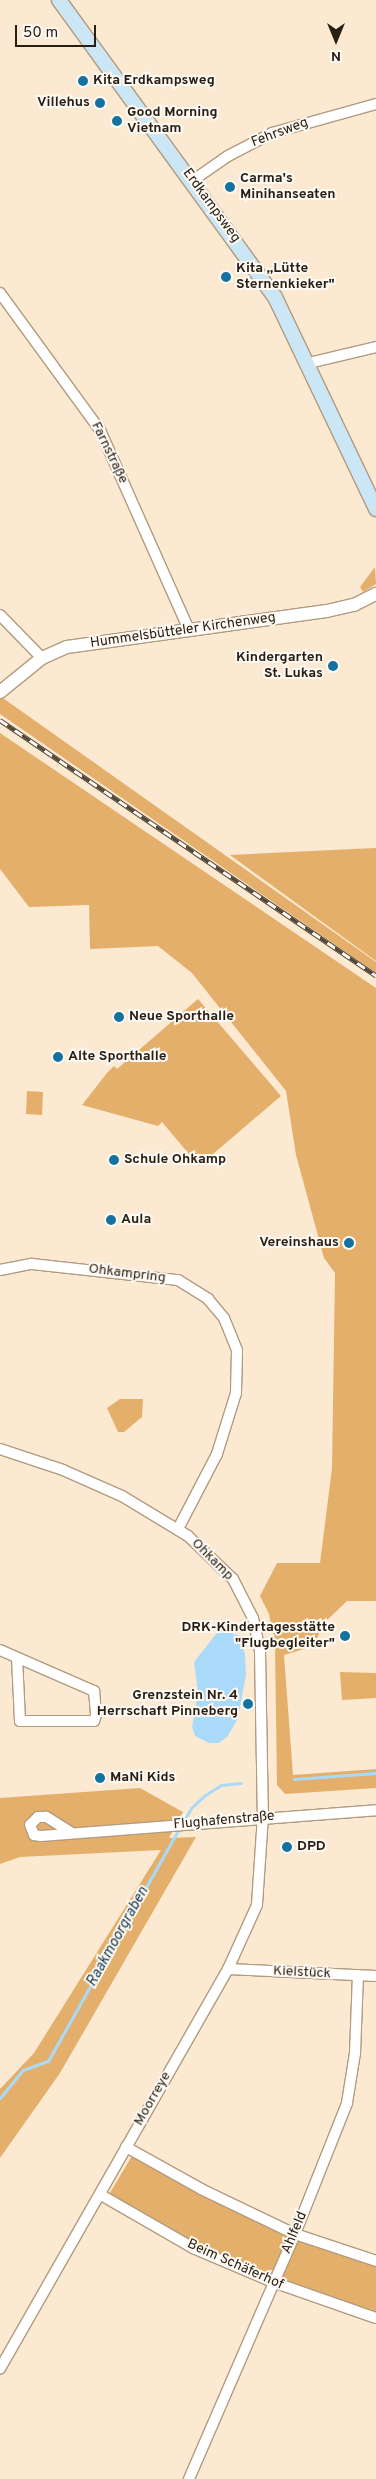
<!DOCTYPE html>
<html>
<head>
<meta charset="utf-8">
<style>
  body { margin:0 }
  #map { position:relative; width:376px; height:2479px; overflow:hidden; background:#fce9d1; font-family:Overpass,sans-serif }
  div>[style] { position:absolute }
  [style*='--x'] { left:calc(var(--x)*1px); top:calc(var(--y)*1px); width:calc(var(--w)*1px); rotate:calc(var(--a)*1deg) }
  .green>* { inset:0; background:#e4af6a }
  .water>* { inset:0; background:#aadafa }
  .stream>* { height:3px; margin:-1.5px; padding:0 1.5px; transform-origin:1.5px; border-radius:1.5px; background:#aadafa }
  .roads { filter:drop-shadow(1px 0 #b29b7f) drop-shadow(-1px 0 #b29b7f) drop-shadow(0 1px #b29b7f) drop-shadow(0 -1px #b29b7f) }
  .minor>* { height:10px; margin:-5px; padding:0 5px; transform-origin:5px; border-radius:5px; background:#fff }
  .tertiary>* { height:12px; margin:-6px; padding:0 6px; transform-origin:6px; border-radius:6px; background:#fff }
  .secondary>* { height:14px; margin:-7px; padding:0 7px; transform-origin:7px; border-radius:7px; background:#cbe6f5 }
  .rail>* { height:5px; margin-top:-2.5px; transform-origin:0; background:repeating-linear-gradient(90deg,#fef9f3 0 9px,#514739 0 18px); box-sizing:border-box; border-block:1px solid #514739 }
  .dots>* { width:14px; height:14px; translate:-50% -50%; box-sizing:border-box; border:2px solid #fef9f3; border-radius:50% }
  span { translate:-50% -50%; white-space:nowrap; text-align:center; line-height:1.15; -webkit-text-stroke:4px #fef9f3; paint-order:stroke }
  .poi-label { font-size:14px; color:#271f14; font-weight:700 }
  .left { translate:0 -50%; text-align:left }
  .right { translate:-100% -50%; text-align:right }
  .street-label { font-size:14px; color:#271f14 }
  .water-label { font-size:15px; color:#153a50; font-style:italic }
  .north { position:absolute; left:311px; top:15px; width:50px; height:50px; -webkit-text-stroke:4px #fef9f3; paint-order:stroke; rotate:180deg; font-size:14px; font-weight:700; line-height:20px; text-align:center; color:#271f14 }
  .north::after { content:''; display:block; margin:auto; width:18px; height:22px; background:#271f14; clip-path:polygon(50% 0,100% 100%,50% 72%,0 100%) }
  .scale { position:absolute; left:15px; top:25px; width:81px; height:22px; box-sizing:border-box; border:2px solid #271f14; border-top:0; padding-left:6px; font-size:15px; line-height:18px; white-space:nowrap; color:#271f14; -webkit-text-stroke:4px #fef9f3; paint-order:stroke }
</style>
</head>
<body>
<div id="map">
  <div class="green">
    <div style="clip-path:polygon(375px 567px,376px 584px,363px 592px,360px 587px)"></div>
    <div style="clip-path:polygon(0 696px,376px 962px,376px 973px,0 714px)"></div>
    <div style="clip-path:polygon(0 733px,376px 988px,376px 1601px,347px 1601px,323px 1624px,314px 1646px,284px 1655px,293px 1775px,376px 1769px,376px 1788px,285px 1794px,277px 1785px,275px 1644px,269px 1614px,260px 1596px,277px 1563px,320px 1563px,332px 1468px,335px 1273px,324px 1258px,296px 1155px,286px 1091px,192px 973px,158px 946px,90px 949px,89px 905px,29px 907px,0 869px)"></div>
    <div style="clip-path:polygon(376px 848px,376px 961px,230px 855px,353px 849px)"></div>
    <div style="clip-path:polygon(198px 999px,281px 1096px,199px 1166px,162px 1122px,158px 1126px,82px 1105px,107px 1073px,114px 1066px,117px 1069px)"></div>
    <div style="clip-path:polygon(27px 1091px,43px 1092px,42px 1115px,26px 1114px)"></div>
    <div style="clip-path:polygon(120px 1399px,143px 1399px,142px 1417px,124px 1432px,118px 1432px,107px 1408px)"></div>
    <div style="clip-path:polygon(340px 1672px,376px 1673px,376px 1698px,342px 1700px)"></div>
    <div style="clip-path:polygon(140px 1788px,183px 1812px,169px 1838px,196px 1837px,60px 2073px,0 2158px,0 2089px,34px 2053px,161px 1850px,20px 1857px,0 1864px,0 1798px)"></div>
    <div style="clip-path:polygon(132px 2156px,181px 2184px,376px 2265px,376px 2313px,259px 2273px,188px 2241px,108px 2196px)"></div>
  </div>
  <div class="water">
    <div style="clip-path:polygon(220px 1629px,239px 1636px,245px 1654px,246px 1675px,238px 1718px,228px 1736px,219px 1743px,209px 1743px,195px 1736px,192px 1727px,198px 1693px,194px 1662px)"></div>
  </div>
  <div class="stream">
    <div style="--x:294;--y:1779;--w:82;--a:-4.2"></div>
    <div style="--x:183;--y:1822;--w:16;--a:-60"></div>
    <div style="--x:191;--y:1808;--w:19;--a:-43"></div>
    <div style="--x:205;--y:1795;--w:19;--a:-32"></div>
    <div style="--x:221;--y:1785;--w:20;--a:-6"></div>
    <div style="--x:0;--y:2098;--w:36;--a:-51"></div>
    <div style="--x:23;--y:2070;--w:27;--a:-20"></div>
    <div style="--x:48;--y:2061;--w:269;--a:-60.6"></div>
  </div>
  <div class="roads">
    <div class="minor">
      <div style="--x:192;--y:181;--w:44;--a:-34.8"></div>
      <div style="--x:228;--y:156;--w:50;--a:-27.6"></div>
      <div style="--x:272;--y:133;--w:108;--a:-15.6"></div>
      <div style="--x:0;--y:293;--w:170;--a:53.9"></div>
      <div style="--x:100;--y:430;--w:219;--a:66"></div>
      <div style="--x:309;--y:363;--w:69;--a:-13.4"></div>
      <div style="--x:0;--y:615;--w:60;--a:45.7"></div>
      <div style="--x:0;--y:1270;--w:33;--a:-11"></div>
      <div style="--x:32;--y:1264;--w:147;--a:6.3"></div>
      <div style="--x:178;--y:1280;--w:36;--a:32"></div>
      <div style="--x:208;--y:1299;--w:25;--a:50"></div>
      <div style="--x:224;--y:1318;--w:35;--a:68"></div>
      <div style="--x:237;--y:1351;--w:42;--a:91.4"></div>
      <div style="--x:236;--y:1393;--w:64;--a:107.3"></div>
      <div style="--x:217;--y:1454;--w:85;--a:117.5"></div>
      <div style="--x:0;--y:1449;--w:66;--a:18.4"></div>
      <div style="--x:63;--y:1470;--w:64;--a:23.8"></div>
      <div style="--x:122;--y:1496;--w:77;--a:31.2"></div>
      <div style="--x:188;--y:1536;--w:62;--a:43.7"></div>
      <div style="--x:233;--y:1579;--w:44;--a:62.9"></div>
      <div style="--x:253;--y:1618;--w:34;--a:78"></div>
      <div style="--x:260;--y:1651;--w:165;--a:89"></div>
      <div style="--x:263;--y:1816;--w:89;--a:93.9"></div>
      <div style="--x:257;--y:1905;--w:70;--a:114.4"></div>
      <div style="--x:228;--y:1969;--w:460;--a:119.7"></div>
      <div style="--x:0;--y:1650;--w:103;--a:23.6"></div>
      <div style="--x:94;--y:1691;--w:24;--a:85"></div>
      <div style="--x:96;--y:1715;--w:6;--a:108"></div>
      <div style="--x:94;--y:1721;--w:74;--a:180"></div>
      <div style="--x:20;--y:1721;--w:63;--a:-92.7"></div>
      <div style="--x:72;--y:1833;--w:31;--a:-148"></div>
      <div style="--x:46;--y:1817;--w:8;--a:180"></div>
      <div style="--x:38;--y:1817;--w:11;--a:135"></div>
      <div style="--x:30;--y:1825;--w:11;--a:68"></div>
      <div style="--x:34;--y:1835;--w:7;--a:8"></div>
      <div style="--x:41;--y:1836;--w:336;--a:-4.4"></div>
      <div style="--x:228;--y:1969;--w:148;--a:2.7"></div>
      <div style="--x:126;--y:2147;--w:86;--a:29.2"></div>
      <div style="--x:201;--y:2189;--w:104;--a:25.6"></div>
      <div style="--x:295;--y:2234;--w:85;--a:18.4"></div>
      <div style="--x:101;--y:2195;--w:108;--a:29.9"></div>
      <div style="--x:195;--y:2249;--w:85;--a:22.9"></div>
      <div style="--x:273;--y:2282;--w:109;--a:19.3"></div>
      <div style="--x:189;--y:2479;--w:267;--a:-66.6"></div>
      <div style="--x:295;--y:2234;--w:141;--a:-68.3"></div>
      <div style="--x:347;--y:2103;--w:51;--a:-80.9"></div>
      <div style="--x:355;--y:2053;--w:78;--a:-87.8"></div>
    </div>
    <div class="tertiary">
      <div style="--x:0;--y:692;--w:54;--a:-39"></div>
      <div style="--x:42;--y:658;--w:27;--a:-24"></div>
      <div style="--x:67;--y:647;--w:262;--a:-7.9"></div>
      <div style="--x:327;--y:611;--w:28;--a:-13"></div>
      <div style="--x:354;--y:605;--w:25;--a:-27"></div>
    </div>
    <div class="secondary">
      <div style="--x:59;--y:0;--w:367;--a:54"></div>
      <div style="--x:275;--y:297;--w:235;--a:64.5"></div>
    </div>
  </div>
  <div class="rail">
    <div style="--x:0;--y:720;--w:455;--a:34.2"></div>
  </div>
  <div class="dots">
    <div style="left:83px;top:81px;background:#1472a0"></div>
    <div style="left:100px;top:103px;background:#1472a0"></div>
    <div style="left:117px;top:121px;background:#1472a0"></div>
    <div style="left:230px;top:187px;background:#1472a0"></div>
    <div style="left:226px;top:277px;background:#1472a0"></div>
    <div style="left:333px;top:666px;background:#1472a0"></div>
    <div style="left:119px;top:1017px;background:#1472a0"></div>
    <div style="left:58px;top:1057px;background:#1472a0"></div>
    <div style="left:114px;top:1160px;background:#1472a0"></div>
    <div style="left:111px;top:1220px;background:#1472a0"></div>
    <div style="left:349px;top:1243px;background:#1472a0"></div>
    <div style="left:345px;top:1636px;background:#1472a0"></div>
    <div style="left:248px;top:1704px;background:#1472a0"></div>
    <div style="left:100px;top:1778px;background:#1472a0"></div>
    <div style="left:287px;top:1847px;background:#1472a0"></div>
  </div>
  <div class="poi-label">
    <span class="left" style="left:93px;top:81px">Kita Erdkampsweg</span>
    <span class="right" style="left:90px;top:103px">Villehus</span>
    <span class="left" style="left:127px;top:121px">Good Morning<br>Vietnam</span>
    <span class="left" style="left:240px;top:187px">Carma's<br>Minihanseaten</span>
    <span class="left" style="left:236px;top:277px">Kita „Lütte<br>Sternenkieker"</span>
    <span class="right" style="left:323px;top:666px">Kindergarten<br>St. Lukas</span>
    <span class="left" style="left:129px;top:1017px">Neue Sporthalle</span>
    <span class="left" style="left:68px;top:1057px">Alte Sporthalle</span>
    <span class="left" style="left:124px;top:1160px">Schule Ohkamp</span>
    <span class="left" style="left:121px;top:1220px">Aula</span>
    <span class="right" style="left:339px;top:1243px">Vereinshaus</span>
    <span class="right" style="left:335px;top:1636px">DRK-Kindertagesstätte<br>"Flugbegleiter"</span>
    <span class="right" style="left:238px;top:1704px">Grenzstein Nr. 4<br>Herrschaft Pinneberg</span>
    <span class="left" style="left:110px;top:1778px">MaNi Kids</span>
    <span class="left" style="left:297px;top:1847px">DPD</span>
  </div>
  <div class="street-label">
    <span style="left:280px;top:133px;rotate:-21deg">Fehrsweg</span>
    <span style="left:211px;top:206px;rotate:54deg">Erdkampsweg</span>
    <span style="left:109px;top:453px;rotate:64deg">Farnstraße</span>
    <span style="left:183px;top:631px;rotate:-8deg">Hummelsbütteler Kirchenweg</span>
    <span style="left:127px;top:1274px;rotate:7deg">Ohkampring</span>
    <span style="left:212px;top:1560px;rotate:45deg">Ohkamp</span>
    <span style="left:224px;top:1821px;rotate:-5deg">Flughafenstraße</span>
    <span style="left:302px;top:1973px;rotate:3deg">Kielstück</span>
    <span style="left:153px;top:2099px;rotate:-60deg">Moorreye</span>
    <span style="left:295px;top:2233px;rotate:-67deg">Ahlfeld</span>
    <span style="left:235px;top:2265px;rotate:24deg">Beim Schäferhof</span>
  </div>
  <div class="water-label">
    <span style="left:118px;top:1937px;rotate:-61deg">Raakmoorgraben</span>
  </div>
  <div class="north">N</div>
  <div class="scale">50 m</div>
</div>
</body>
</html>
